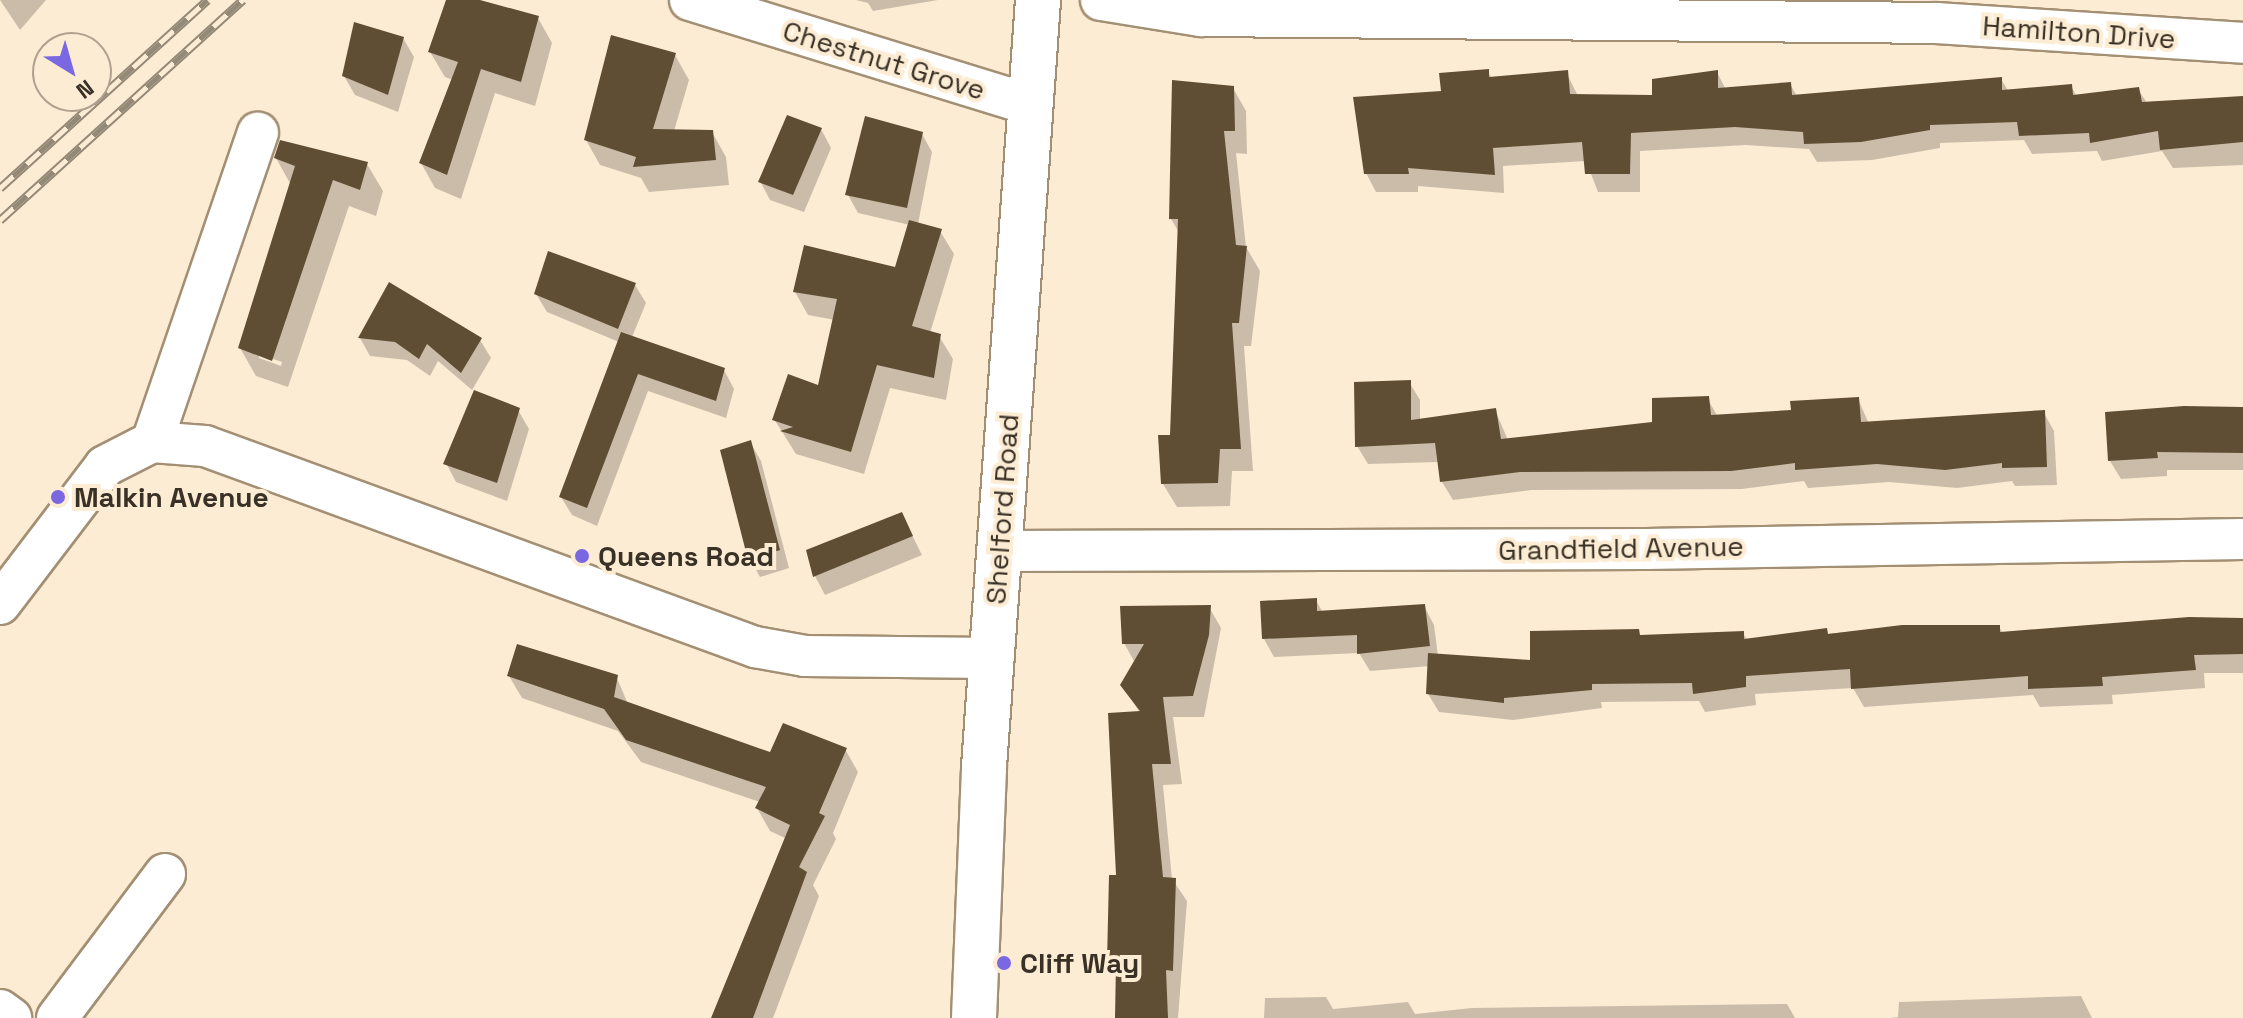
<!DOCTYPE html>
<html>
<head>
<meta charset="utf-8">
<style>
  body { margin:0 }
  #map { position:relative; width:2243px; height:1018px; overflow:hidden; background:#fdecd4; font-family:"Space Grotesk",sans-serif }
  div>[style] { position:absolute }
  [style*='--x'] { left:calc(var(--x)*1px); top:calc(var(--y)*1px); width:calc(var(--w)*1px); rotate:calc(var(--a)*1deg) }
  .shadow>* { inset:0; background:#0003 }
  .building>* { inset:0; background:#604e34 }
  .roads { filter:drop-shadow(2px 0 #a39074) drop-shadow(-2px 0 #a39074) drop-shadow(0 2px #a39074) drop-shadow(0 -2px #a39074) }
  .street>* { height:40px; margin:-20px; padding:0 20px; transform-origin:20px; border-radius:20px; background:#fff }
  .secondary>* { height:44px; margin:-22px; padding:0 22px; transform-origin:22px; border-radius:22px; background:#fff }
  .rail>* { height:9px; margin-top:-4.5px; transform-origin:0; background:repeating-linear-gradient(90deg,#fdecd4 0 18px,#948877 0 36px); box-sizing:border-box; border-block:2px solid #948877 }
  .dots>* { width:22px; height:22px; translate:-50% -50%; box-sizing:border-box; border:4px solid #fdecd4; border-radius:50% }
  span { translate:-50% -50%; white-space:nowrap; text-align:center; line-height:1.15; -webkit-text-stroke:8px #fdecd4; paint-order:stroke }
  .street-label { font-size:28px; color:#393126 }
  .poi-label { font-size:28px; color:#393126; font-weight:700 }
  .left { translate:0 -50%; text-align:left }
  .north { position:absolute; left:32px; top:32px; width:80px; height:80px; box-sizing:border-box; background:#fdecd4; border:2px solid #afa18e; border-radius:50%; rotate:143deg; font-size:22px; font-weight:700; line-height:32px; text-align:center; color:#393126 }
  .north::after { content:''; display:block; margin:auto; width:28px; height:36px; background:#7a67e2; clip-path:polygon(50% 0,100% 100%,50% 72%,0 100%) }
</style>
</head>
<body>
<div id="map">
  <div class="shadow">
    <div style="clip-path:polygon(0 0,46px 0,20px 30px)"></div>
    <div style="clip-path:polygon(448px 0,473px 0,538px 18px,552px 43px,535px 106px,495px 93px,461px 199px,435px 188px,421px 163px,453px 80px,445px 77px,430px 52px)"></div>
    <div style="clip-path:polygon(856px 0,938px 0,873px 11px,868px 3px)"></div>
    <div style="clip-path:polygon(403px 38px,414px 57px,398px 112px,355px 95px,344px 76px)"></div>
    <div style="clip-path:polygon(675px 55px,689px 80px,674px 131px,712px 132px,726px 157px,729px 185px,649px 192px,641px 178px,600px 165px,586px 140px)"></div>
    <div style="clip-path:polygon(1488px 71px,1492px 79px,1566px 72px,1578px 96px,1654px 97px,1717px 72px,1726px 90px,1790px 84px,1797px 96px,2001px 79px,2009px 92px,2071px 86px,2077px 97px,2138px 89px,2147px 103px,2243px 97px,2243px 165px,2173px 168px,2162px 151px,2102px 161px,2097px 151px,2032px 154px,2024px 140px,1940px 143px,1940px 148px,1872px 160px,1817px 162px,1809px 149px,1746px 145px,1640px 151px,1640px 192px,1598px 192px,1586px 161px,1503px 166px,1504px 193px,1418px 186px,1418px 192px,1376px 192px,1366px 173px,1443px 93px)"></div>
    <div style="clip-path:polygon(1233px 88px,1246px 111px,1247px 154px,1236px 153px,1246px 247px,1260px 271px,1251px 346px,1244px 346px,1253px 471px,1232px 471px,1230px 506px,1177px 507px,1163px 484px,1171px 436px,1180px 234px,1171px 219px)"></div>
    <div style="clip-path:polygon(821px 129px,831px 148px,804px 212px,770px 200px,760px 181px)"></div>
    <div style="clip-path:polygon(922px 134px,932px 152px,918px 224px,940px 231px,954px 254px,930px 333px,939px 336px,953px 359px,946px 400px,890px 388px,864px 474px,796px 454px,774px 419px,820px 388px,835px 320px,808px 315px,795px 292px,897px 269px,910px 225px,858px 213px,848px 195px)"></div>
    <div style="clip-path:polygon(evenodd,276px 158px,367px 164px,383px 191px,376px 216px,349px 206px,288px 387px,256px 376px,240px 348px,291px 185px,276px 158px,259px 354px,282px 362px,281px 366px,259px 358px,259px 354px)"></div>
    <div style="clip-path:polygon(635px 285px,646px 303px,632px 337px,724px 370px,734px 389px,726px 418px,648px 391px,597px 526px,572px 515px,561px 497px,619px 342px,547px 312px,536px 294px)"></div>
    <div style="clip-path:polygon(360px 338px,480px 340px,491px 358px,472px 390px,438px 361px,430px 376px,407px 360px,370px 356px)"></div>
    <div style="clip-path:polygon(1409px 382px,1420px 400px,1420px 421px,1495px 410px,1508px 440px,1654px 423px,1707px 398px,1718px 417px,1793px 411px,1858px 399px,1869px 424px,2044px 413px,2054px 431px,2057px 485px,2015px 486px,2012px 481px,1957px 488px,1889px 482px,1808px 488px,1804px 481px,1742px 489px,1531px 490px,1453px 500px,1442px 482px,1439px 462px,1368px 464px,1357px 446px)"></div>
    <div style="clip-path:polygon(2243px 409px,2243px 470px,2167px 470px,2167px 476px,2121px 479px,2110px 461px)"></div>
    <div style="clip-path:polygon(518px 410px,529px 429px,507px 501px,456px 482px,446px 463px)"></div>
    <div style="clip-path:polygon(750px 442px,761px 461px,789px 568px,760px 577px,750px 559px)"></div>
    <div style="clip-path:polygon(911px 533px,922px 555px,825px 595px,815px 576px,808px 551px)"></div>
    <div style="clip-path:polygon(1316px 600px,1323px 613px,1424px 606px,1434px 625px,1438px 656px,1532px 662px,1641px 637px,1743px 633px,1748px 641px,1902px 627px,1999px 627px,2003px 633px,2243px 620px,2243px 673px,2204px 673px,2205px 688px,2112px 695px,2113px 704px,2040px 707px,2033px 695px,1864px 707px,1853px 688px,1755px 694px,1756px 705px,1705px 712px,1699px 701px,1601px 702px,1602px 708px,1513px 720px,1439px 712px,1428px 694px,1430px 666px,1370px 671px,1359px 653px,1274px 657px,1264px 639px)"></div>
    <div style="clip-path:polygon(1209px 607px,1221px 628px,1204px 717px,1173px 717px,1182px 784px,1163px 785px,1172px 879px,1187px 901px,1178px 1018px,1117px 1018px,1118px 976px,1109px 960px,1140px 713px,1122px 685px,1135px 663px,1124px 643px)"></div>
    <div style="clip-path:polygon(509px 676px,616px 676px,628px 704px,772px 755px,845px 749px,858px 772px,833px 833px,836px 839px,813px 885px,819px 896px,773px 1018px,714px 1018px,787px 839px,770px 831px,757px 808px,760px 802px,641px 762px,618px 731px,522px 698px)"></div>
    <div style="clip-path:polygon(2081px 996px,2092px 1018px,1890px 1018px,1898px 1017px,1899px 1002px)"></div>
    <div style="clip-path:polygon(1326px 997px,1333px 1009px,1408px 1002px,1415px 1014px,1472px 1008px,1787px 1004px,1795px 1018px,1264px 1018px,1265px 998px)"></div>
  </div>
  <div class="building">
    <div style="clip-path:polygon(446px 0,480px 0,539px 16px,521px 82px,481px 69px,447px 175px,419px 163px,458px 62px,428px 52px)"></div>
    <div style="clip-path:polygon(354px 22px,404px 37px,388px 95px,342px 76px)"></div>
    <div style="clip-path:polygon(611px 35px,676px 53px,653px 129px,713px 130px,716px 160px,633px 167px,636px 157px,584px 140px)"></div>
    <div style="clip-path:polygon(1489px 69px,1489px 77px,1568px 70px,1570px 94px,1652px 95px,1652px 79px,1718px 70px,1718px 88px,1791px 82px,1792px 95px,2002px 77px,2002px 90px,2072px 84px,2073px 95px,2139px 87px,2142px 102px,2243px 96px,2243px 142px,2160px 150px,2158px 131px,2090px 143px,2089px 133px,2019px 136px,2017px 122px,1930px 125px,1930px 130px,1861px 142px,1804px 144px,1803px 132px,1735px 127px,1631px 133px,1630px 174px,1585px 174px,1582px 142px,1493px 148px,1495px 175px,1408px 168px,1409px 174px,1364px 174px,1353px 97px,1441px 91px,1439px 73px)"></div>
    <div style="clip-path:polygon(1172px 80px,1234px 86px,1235px 131px,1224px 131px,1236px 245px,1247px 246px,1239px 323px,1232px 323px,1241px 449px,1220px 449px,1218px 483px,1161px 484px,1158px 435px,1170px 435px,1178px 219px,1169px 219px)"></div>
    <div style="clip-path:polygon(787px 115px,822px 128px,793px 195px,758px 182px)"></div>
    <div style="clip-path:polygon(865px 116px,923px 132px,907px 208px,845px 195px)"></div>
    <div style="clip-path:polygon(280px 140px,368px 162px,360px 190px,333px 180px,272px 361px,238px 348px,295px 166px,274px 158px)"></div>
    <div style="clip-path:polygon(909px 220px,942px 229px,912px 326px,941px 334px,934px 378px,877px 365px,851px 452px,780px 431px,793px 427px,772px 420px,788px 374px,818px 385px,837px 299px,793px 292px,804px 245px,895px 267px)"></div>
    <div style="clip-path:polygon(548px 251px,636px 283px,618px 329px,534px 294px)"></div>
    <div style="clip-path:polygon(389px 282px,482px 338px,461px 373px,427px 344px,419px 359px,395px 342px,358px 338px)"></div>
    <div style="clip-path:polygon(621px 332px,725px 368px,716px 401px,638px 374px,587px 508px,559px 497px)"></div>
    <div style="clip-path:polygon(1411px 380px,1411px 420px,1496px 408px,1501px 439px,1652px 422px,1652px 398px,1709px 396px,1711px 415px,1791px 410px,1790px 401px,1859px 397px,1861px 422px,2045px 410px,2047px 467px,2002px 468px,2002px 463px,1945px 470px,1877px 464px,1795px 470px,1795px 463px,1731px 471px,1520px 472px,1440px 482px,1435px 443px,1355px 447px,1354px 382px)"></div>
    <div style="clip-path:polygon(474px 390px,520px 408px,497px 483px,443px 464px)"></div>
    <div style="clip-path:polygon(2184px 406px,2243px 407px,2243px 453px,2157px 452px,2158px 458px,2108px 461px,2105px 412px)"></div>
    <div style="clip-path:polygon(751px 440px,780px 550px,748px 560px,720px 450px)"></div>
    <div style="clip-path:polygon(902px 512px,913px 536px,813px 577px,806px 550px)"></div>
    <div style="clip-path:polygon(1317px 598px,1317px 611px,1425px 604px,1430px 646px,1357px 654px,1357px 635px,1262px 639px,1260px 601px)"></div>
    <div style="clip-path:polygon(1211px 605px,1209px 635px,1193px 696px,1163px 697px,1171px 764px,1152px 764px,1163px 877px,1176px 878px,1173px 971px,1166px 970px,1168px 1018px,1115px 1018px,1116px 962px,1107px 961px,1109px 875px,1116px 875px,1108px 713px,1140px 711px,1120px 685px,1144px 644px,1122px 644px,1120px 606px)"></div>
    <div style="clip-path:polygon(2189px 617px,2243px 618px,2243px 654px,2194px 655px,2196px 670px,2102px 677px,2103px 686px,2028px 689px,2028px 676px,1851px 689px,1850px 669px,1746px 676px,1746px 687px,1693px 694px,1692px 683px,1592px 684px,1592px 690px,1504px 698px,1504px 703px,1426px 694px,1428px 653px,1530px 660px,1530px 631px,1639px 629px,1640px 635px,1744px 631px,1744px 639px,1827px 628px,1828px 634px,1902px 625px,2000px 625px,2000px 632px)"></div>
    <div style="clip-path:polygon(517px 644px,618px 675px,614px 697px,770px 752px,783px 723px,847px 748px,819px 813px,825px 816px,799px 867px,807px 872px,753px 1018px,711px 1018px,790px 825px,755px 808px,766px 787px,626px 740px,604px 709px,507px 676px)"></div>
  </div>
  <div class="roads">
    <div class="street">
      <div style="--x:690;--y:0;--w:357;--a:17.1"></div>
      <div style="--x:1101;--y:0;--w:101;--a:9.1"></div>
      <div style="--x:1201;--y:16;--w:736;--a:0.54"></div>
      <div style="--x:1937;--y:23;--w:307;--a:3.7"></div>
      <div style="--x:152;--y:442;--w:327;--a:-71.1"></div>
      <div style="--x:998;--y:551;--w:648;--a:-0.18"></div>
      <div style="--x:1646;--y:549;--w:597;--a:-0.96"></div>
      <div style="--x:0;--y:604;--w:173;--a:-52.7"></div>
      <div style="--x:105;--y:466;--w:53;--a:-27.1"></div>
      <div style="--x:152;--y:442;--w:53;--a:4.3"></div>
      <div style="--x:205;--y:446;--w:586;--a:20.08"></div>
      <div style="--x:755;--y:647;--w:51;--a:10.2"></div>
      <div style="--x:805;--y:656;--w:186;--a:0.6"></div>
      <div style="--x:0;--y:1010;--w:14;--a:36"></div>
      <div style="--x:57;--y:1018;--w:180;--a:-53.1"></div>
    </div>
    <div class="secondary">
      <div style="--x:974;--y:1018;--w:251;--a:-87.7"></div>
      <div style="--x:984;--y:767;--w:769;--a:-85.97"></div>
    </div>
  </div>
  <div class="rail">
    <div style="--x:0;--y:188;--w:280;--a:-42.2"></div>
    <div style="--x:0;--y:220;--w:328;--a:-42.2"></div>
  </div>
  <div class="dots">
    <div style="left:58px;top:497px;background:#7a67e2"></div>
    <div style="left:582px;top:556px;background:#7a67e2"></div>
    <div style="left:1004px;top:963px;background:#7a67e2"></div>
  </div>
  <div class="street-label">
    <span style="left:2079px;top:32px;rotate:4deg">Hamilton Drive</span>
    <span style="left:884px;top:60px;rotate:17deg">Chestnut Grove</span>
    <span style="left:1002px;top:509px;rotate:-86deg">Shelford Road</span>
    <span style="left:1621px;top:548px;rotate:-1deg">Grandfield Avenue</span>
  </div>
  <div class="poi-label">
    <span class="left" style="left:74px;top:497px">Malkin Avenue</span>
    <span class="left" style="left:598px;top:556px">Queens Road</span>
    <span class="left" style="left:1020px;top:963px">Cliff Way</span>
  </div>
  <div class="north">N</div>
</div>
</body>
</html>
